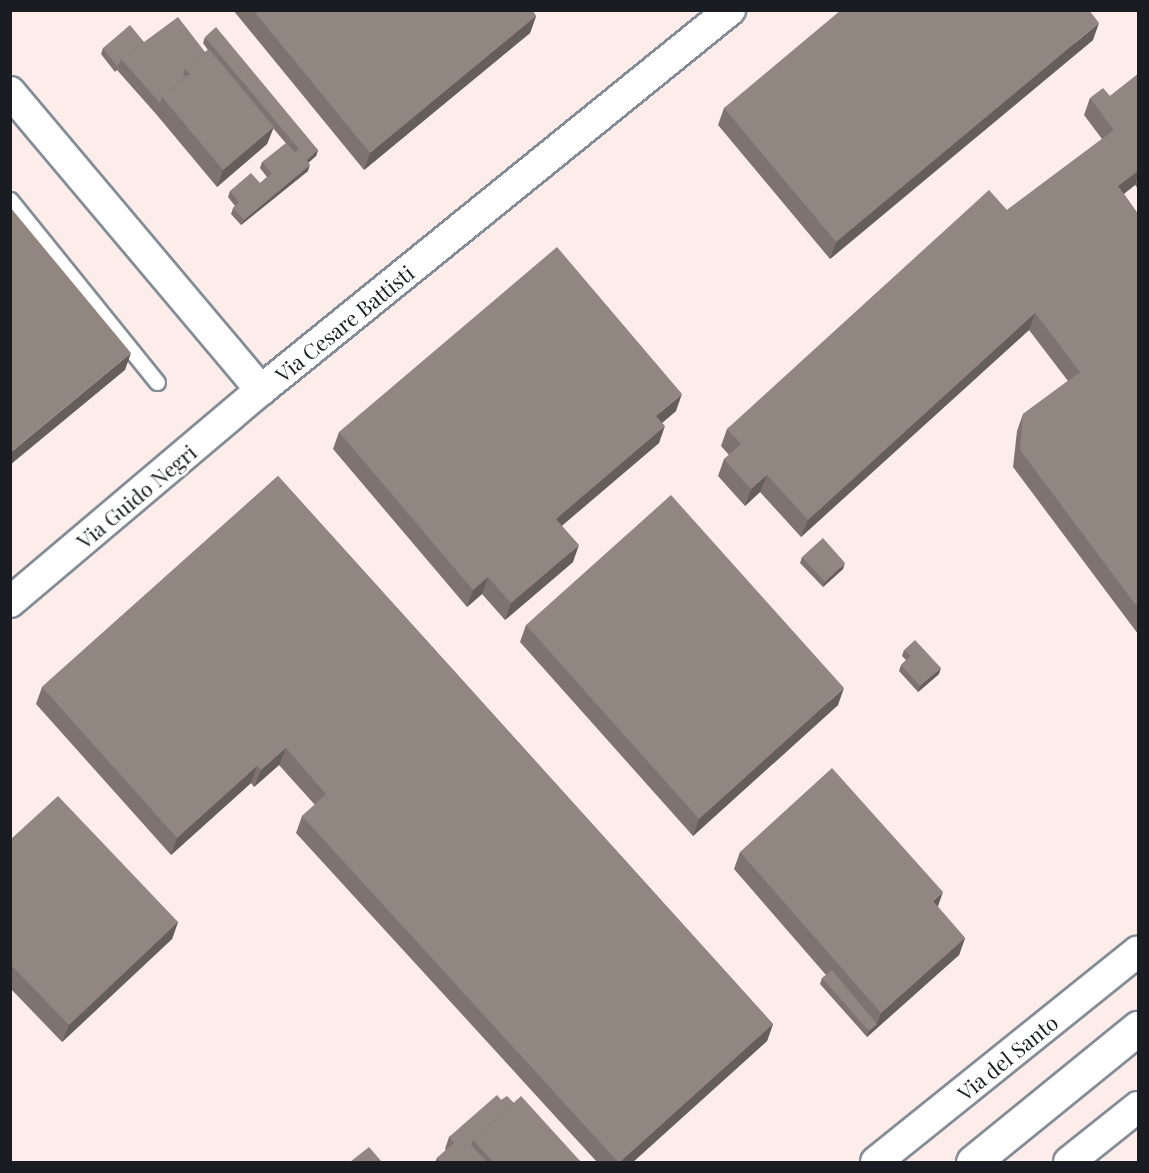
<!DOCTYPE html>
<html>
<head>
<meta charset="utf-8">
<style>
  body { margin:0 }
  #map { position:relative; width:1149px; height:1173px; overflow:hidden; background:#f6fbfe; font-family:"Playfair Display",serif }
  div>[style] { position:absolute }
  [style*='--x'] { left:calc(var(--x)*1px); top:calc(var(--y)*1px); width:calc(var(--w)*1px); rotate:calc(var(--a)*1deg) }
  .industrial>* { inset:0; background:#fcecea }
  .roads { filter:drop-shadow(2px 0 #848d95) drop-shadow(-2px 0 #848d95) drop-shadow(0 2px #848d95) drop-shadow(0 -2px #848d95) }
  .service>* { height:15px; margin:-7.5px; padding:0 7.5px; transform-origin:7.5px; border-radius:7.5px; background:#fff }
  .minor>* { height:30px; margin:-15px; padding:0 15px; transform-origin:15px; border-radius:15px; background:#fff }
  .tertiary>* { height:33px; margin:-16.5px; padding:0 16.5px; transform-origin:16.5px; border-radius:16.5px; background:#fff }
  .wall>* { inset:0; background:#7e736f }
  .shaded-wall>* { inset:0; background:#665e5a }
  .building>* { inset:0; background:#928681 }
  span { translate:-50% -50%; white-space:nowrap; text-align:center; line-height:1.15; -webkit-text-stroke:5px #fff; paint-order:stroke }
  .street-label { font-size:21px; color:#191c20 }
  .frame { position:absolute; inset:0; border:12px solid #191c20; pointer-events:none }
</style>
</head>
<body>
<div id="map">
  <div class="industrial">
    <div style="clip-path:polygon(11px 11px,1138px 11px,1138px 1162px,11px 1162px)"></div>
  </div>
  <div class="roads">
    <div class="service">
      <div style="--x:10;--y:200;--w:234;--a:51.1"></div>
    </div>
    <div class="minor">
      <div style="--x:10;--y:92;--w:390;--a:49.9"></div>
      <div style="--x:10;--y:602;--w:329;--a:-40.2"></div>
      <div style="--x:261;--y:390;--w:604;--a:-39.02"></div>
      <div style="--x:876;--y:1162;--w:336;--a:-38.8"></div>
      <div style="--x:1069;--y:1162;--w:88;--a:-38.6"></div>
    </div>
    <div class="tertiary">
      <div style="--x:973;--y:1162;--w:213;--a:-39.1"></div>
    </div>
  </div>
  <div class="wall">
    <div style="clip-path:polygon(233px 10px,532px 10px,536px 16px,530px 33px,364px 170px)"></div>
    <div style="clip-path:polygon(205px 37px,318px 150px,316px 156px,308px 162px,308px 171px,241px 225px,231px 214px,233px 208px,235px 206px,228px 197px,230px 191px,260px 183px,267px 177px,260px 168px,262px 162px,294px 153px,273px 128px,267px 144px,217px 187px,156px 114px,117px 70px,115px 72px,101px 54px,103px 48px,144px 42px,205px 52px,208px 50px,203px 43px)"></div>
    <div style="clip-path:polygon(1093px 40px,830px 259px,718px 125px,724px 108px)"></div>
    <div style="clip-path:polygon(1138px 74px,1138px 189px,1135px 185px,1124px 194px,1138px 214px,1138px 634px,1013px 467px,1017px 431px,1023px 414px,1068px 381px,1029px 330px,801px 537px,760px 492px,745px 506px,718px 476px,724px 459px,729px 455px,721px 446px,727px 429px,1007px 210px,1102px 139px,1084px 115px,1090px 98px,1110px 96px)"></div>
    <div style="clip-path:polygon(676px 411px,662px 423px,659px 443px,562px 525px,573px 562px,505px 620px,482px 594px,467px 607px,333px 449px,339px 432px)"></div>
    <div style="clip-path:polygon(278px 476px,773px 1024px,767px 1041px,633px 1162px,597px 1162px,296px 833px,302px 816px,315px 805px,279px 765px,254px 787px,251px 783px,171px 855px,36px 704px,42px 687px)"></div>
    <div style="clip-path:polygon(802px 557px,843px 569px,823px 587px,800px 563px)"></div>
    <div style="clip-path:polygon(526px 625px,838px 705px,693px 836px,520px 642px)"></div>
    <div style="clip-path:polygon(904px 650px,939px 674px,918px 692px,899px 671px,901px 665px,906px 660px,902px 656px)"></div>
    <div style="clip-path:polygon(10px 840px,178px 922px,172px 939px,62px 1042px,10px 988px)"></div>
    <div style="clip-path:polygon(740px 852px,938px 907px,965px 938px,959px 955px,867px 1037px,820px 984px,822px 978px,826px 975px,734px 869px)"></div>
    <div style="clip-path:polygon(501px 1100px,514px 1103px,581px 1162px,435px 1162px,437px 1158px,446px 1150px,445px 1149px,449px 1137px)"></div>
  </div>
  <div class="shaded-wall">
    <div style="clip-path:polygon(536px 16px,530px 33px,364px 170px,370px 153px)"></div>
    <div style="clip-path:polygon(1099px 23px,1093px 40px,830px 259px,836px 242px)"></div>
    <div style="clip-path:polygon(274px 127px,267px 144px,217px 187px,223px 170px)"></div>
    <div style="clip-path:polygon(318px 150px,316px 156px,305px 166px,307px 160px)"></div>
    <div style="clip-path:polygon(310px 165px,308px 171px,241px 225px,244px 220px)"></div>
    <div style="clip-path:polygon(1138px 171px,1138px 177px,1135px 185px,1111px 203px,1118px 186px)"></div>
    <div style="clip-path:polygon(1035px 313px,1029px 330px,801px 537px,808px 520px)"></div>
    <div style="clip-path:polygon(131px 353px,125px 370px,10px 465px,10px 453px)"></div>
    <div style="clip-path:polygon(682px 394px,676px 411px,650px 433px,656px 416px)"></div>
    <div style="clip-path:polygon(665px 426px,659px 443px,550px 536px,556px 519px)"></div>
    <div style="clip-path:polygon(767px 475px,760px 492px,745px 506px,751px 489px)"></div>
    <div style="clip-path:polygon(579px 545px,573px 562px,505px 620px,511px 603px)"></div>
    <div style="clip-path:polygon(845px 563px,843px 569px,823px 587px,825px 582px)"></div>
    <div style="clip-path:polygon(488px 577px,482px 594px,467px 607px,473px 590px)"></div>
    <div style="clip-path:polygon(941px 668px,939px 674px,918px 692px,920px 686px)"></div>
    <div style="clip-path:polygon(844px 688px,838px 705px,693px 836px,699px 819px)"></div>
    <div style="clip-path:polygon(286px 748px,279px 765px,254px 787px,261px 770px)"></div>
    <div style="clip-path:polygon(257px 766px,251px 783px,171px 855px,177px 838px)"></div>
    <div style="clip-path:polygon(943px 892px,937px 909px,933px 901px)"></div>
    <div style="clip-path:polygon(178px 922px,172px 939px,62px 1042px,69px 1025px)"></div>
    <div style="clip-path:polygon(965px 938px,959px 955px,867px 1037px,869px 1031px,877px 1024px,881px 1013px)"></div>
    <div style="clip-path:polygon(773px 1024px,767px 1041px,633px 1162px,620px 1162px)"></div>
  </div>
  <div class="building">
    <div style="clip-path:polygon(253px 10px,532px 10px,536px 16px,370px 153px)"></div>
    <div style="clip-path:polygon(841px 10px,1089px 10px,1099px 23px,836px 242px,724px 108px)"></div>
    <div style="clip-path:polygon(178px 17px,205px 52px,185px 69px,183px 75px,186px 77px,162px 97px,160px 103px,121px 59px)"></div>
    <div style="clip-path:polygon(130px 25px,144px 42px,121px 59px,119px 64px,117px 66px,103px 48px)"></div>
    <div style="clip-path:polygon(216px 27px,318px 150px,307px 160px,310px 165px,244px 220px,233px 208px,239px 202px,230px 191px,251px 173px,260px 183px,272px 174px,262px 162px,286px 143px,294px 153px,299px 149px,205px 37px)"></div>
    <div style="clip-path:polygon(209px 49px,274px 127px,223px 170px,162px 97px,190px 74px,185px 69px)"></div>
    <div style="clip-path:polygon(1138px 74px,1138px 171px,1118px 186px,1138px 214px,1138px 608px,1020px 450px,1023px 414px,1080px 372px,1035px 313px,808px 520px,767px 475px,751px 489px,724px 459px,741px 444px,727px 429px,989px 190px,1007px 210px,1114px 130px,1090px 98px,1103px 88px,1110px 96px)"></div>
    <div style="clip-path:polygon(10px 207px,131px 353px,10px 453px)"></div>
    <div style="clip-path:polygon(557px 247px,682px 394px,656px 416px,665px 426px,556px 519px,579px 545px,511px 603px,488px 577px,473px 590px,339px 432px)"></div>
    <div style="clip-path:polygon(278px 476px,773px 1024px,620px 1162px,618px 1162px,302px 816px,326px 794px,286px 748px,261px 770px,257px 766px,177px 838px,42px 687px)"></div>
    <div style="clip-path:polygon(671px 495px,844px 688px,699px 819px,526px 625px)"></div>
    <div style="clip-path:polygon(823px 538px,845px 563px,825px 582px,802px 557px)"></div>
    <div style="clip-path:polygon(915px 640px,941px 668px,920px 686px,901px 665px,911px 656px,904px 650px)"></div>
    <div style="clip-path:polygon(832px 768px,943px 892px,933px 901px,965px 938px,881px 1013px,740px 852px)"></div>
    <div style="clip-path:polygon(58px 796px,178px 922px,69px 1025px,10px 964px,10px 840px)"></div>
    <div style="clip-path:polygon(832px 970px,877px 1024px,869px 1031px,822px 978px)"></div>
    <div style="clip-path:polygon(497px 1095px,508px 1108px,473px 1140px,471px 1145px,487px 1162px,441px 1162px,437px 1158px,454px 1143px,449px 1137px)"></div>
    <div style="clip-path:polygon(507px 1096px,514px 1103px,508px 1108px,501px 1100px)"></div>
    <div style="clip-path:polygon(521px 1096px,581px 1162px,493px 1162px,473px 1140px)"></div>
    <div style="clip-path:polygon(369px 1147px,382px 1162px,350px 1162px)"></div>
  </div>
  <div class="street-label">
    <span style="left:344px;top:323px;rotate:-39deg">Via Cesare Battisti</span>
    <span style="left:136px;top:496px;rotate:-40deg">Via Guido Negri</span>
    <span style="left:1007px;top:1057px;rotate:-39deg">Via del Santo</span>
  </div>
  <div class="frame"></div>
</div>
</body>
</html>
